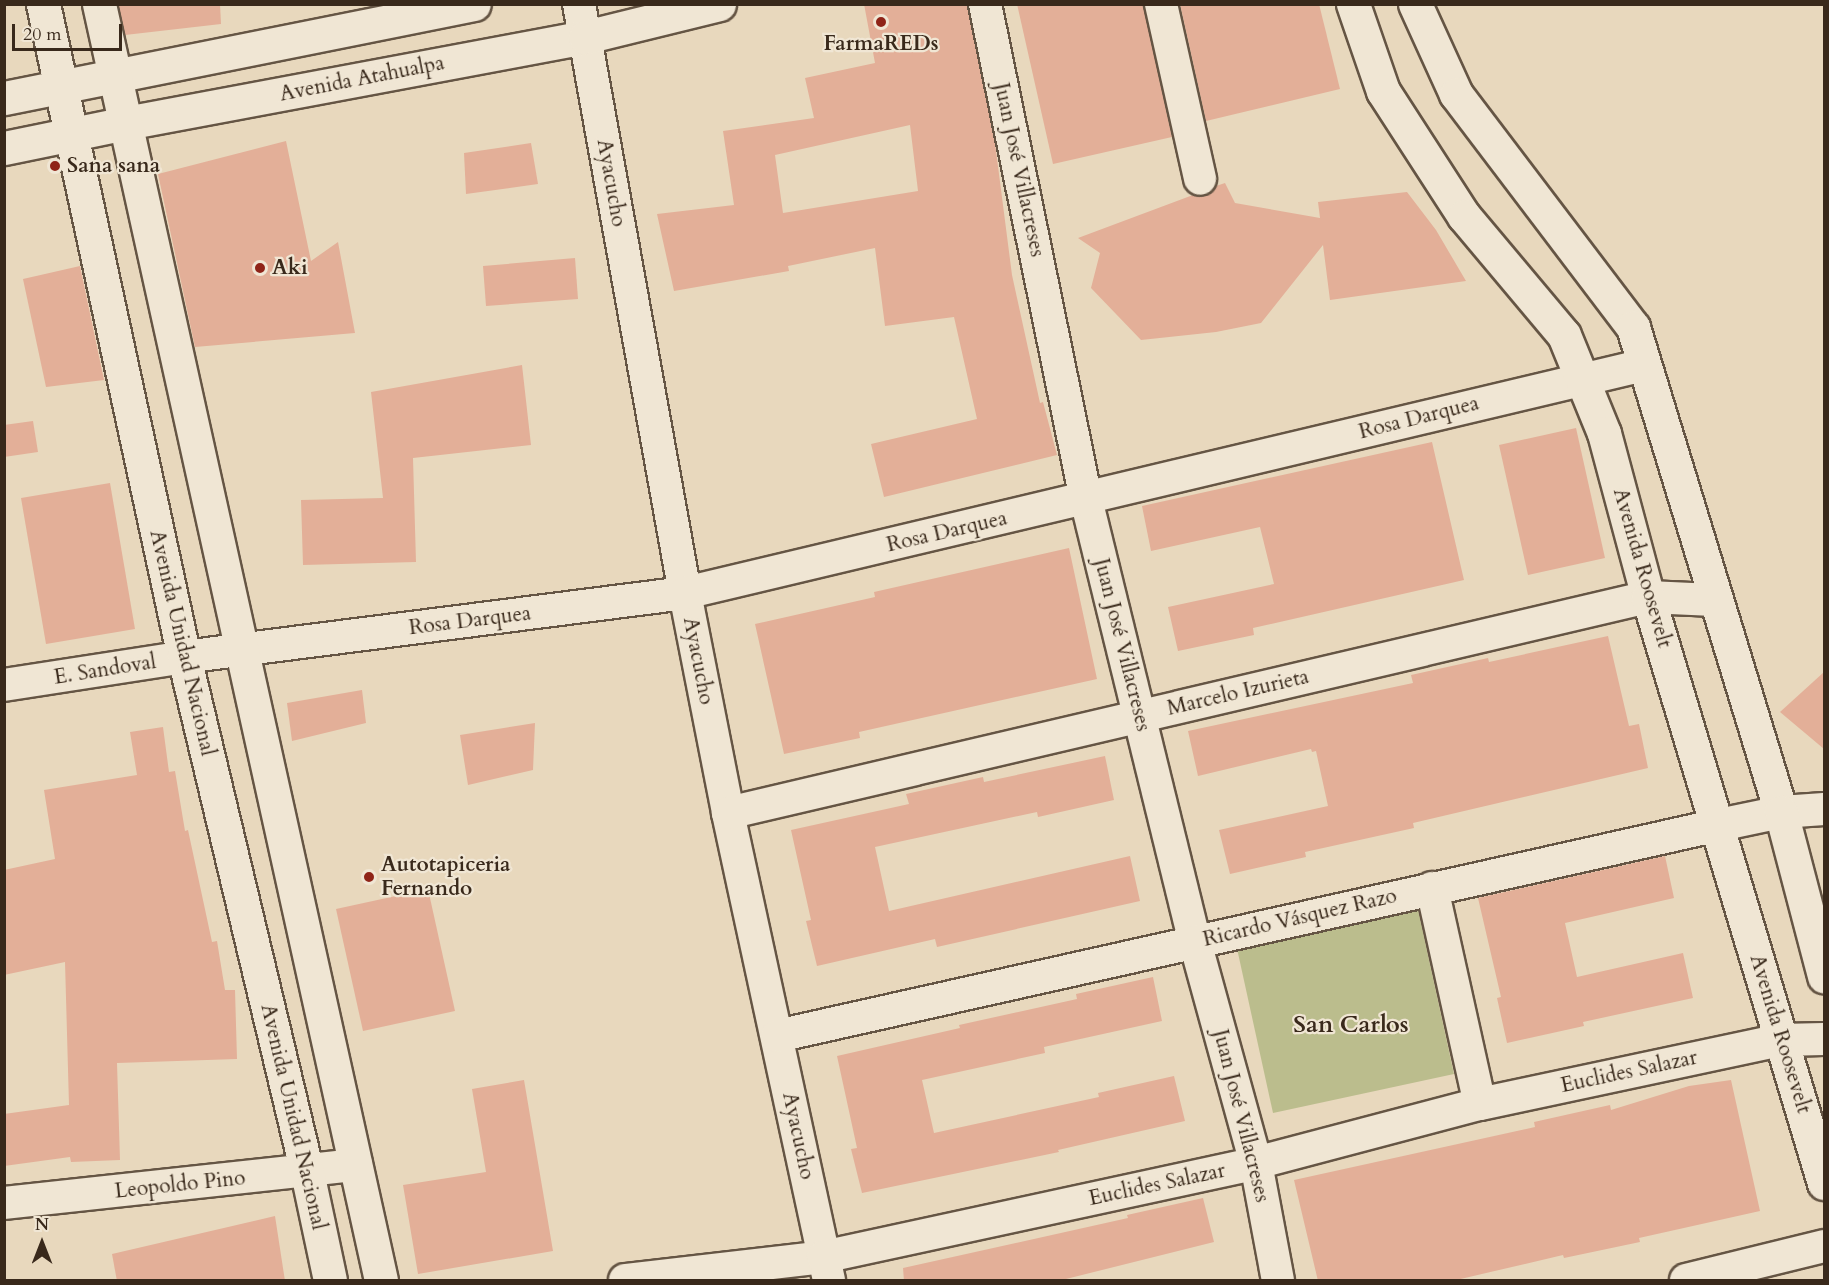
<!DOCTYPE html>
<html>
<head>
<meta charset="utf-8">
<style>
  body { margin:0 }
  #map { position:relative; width:1829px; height:1285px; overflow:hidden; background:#e8d8bd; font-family:Cardo,serif }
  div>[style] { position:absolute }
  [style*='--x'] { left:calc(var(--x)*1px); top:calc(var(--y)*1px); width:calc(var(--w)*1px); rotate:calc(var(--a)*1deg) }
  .green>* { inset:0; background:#bbbd8d }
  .building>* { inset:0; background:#e3af98 }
  .roads { filter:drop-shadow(2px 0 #655544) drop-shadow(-2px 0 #655544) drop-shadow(0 2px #655544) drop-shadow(0 -2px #655544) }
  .minor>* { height:32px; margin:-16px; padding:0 16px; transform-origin:16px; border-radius:16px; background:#f0e6d4 }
  .tertiary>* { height:33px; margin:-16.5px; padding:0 16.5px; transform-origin:16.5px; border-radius:16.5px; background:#f0e6d4 }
  .secondary>* { height:33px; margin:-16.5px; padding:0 16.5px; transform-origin:16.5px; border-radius:16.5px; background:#f0e6d4 }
  .dots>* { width:16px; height:16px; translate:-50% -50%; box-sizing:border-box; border:3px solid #f0e6d4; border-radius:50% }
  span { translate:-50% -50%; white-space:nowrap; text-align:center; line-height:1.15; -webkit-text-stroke:4.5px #f0e6d4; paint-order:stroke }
  .poi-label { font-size:21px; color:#39291b; font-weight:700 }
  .left { translate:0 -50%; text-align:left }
  .street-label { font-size:21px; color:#39291b }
  .quarter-label { font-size:24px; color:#39291b; font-weight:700 }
  .frame { position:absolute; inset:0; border:6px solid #39291b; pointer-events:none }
  .north { position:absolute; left:12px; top:1213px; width:60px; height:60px; -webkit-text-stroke:4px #f0e6d4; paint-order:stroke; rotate:0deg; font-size:16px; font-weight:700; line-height:24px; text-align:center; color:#39291b }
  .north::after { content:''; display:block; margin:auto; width:21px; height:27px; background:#39291b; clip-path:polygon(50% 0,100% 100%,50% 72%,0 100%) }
  .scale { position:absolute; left:12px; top:24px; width:110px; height:27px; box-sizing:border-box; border:3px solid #39291b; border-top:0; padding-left:8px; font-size:18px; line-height:21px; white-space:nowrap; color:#39291b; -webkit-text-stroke:4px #f0e6d4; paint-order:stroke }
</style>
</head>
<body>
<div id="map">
  <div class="green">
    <div style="clip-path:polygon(1417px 905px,1454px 1074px,1273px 1113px,1236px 944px)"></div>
  </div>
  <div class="building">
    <div style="clip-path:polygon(118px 4px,220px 4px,221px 24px,125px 35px)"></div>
    <div style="clip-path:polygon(evenodd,864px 4px,967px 4px,995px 143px,1012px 275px,1040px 403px,1043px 402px,1057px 455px,884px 497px,871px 444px,977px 419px,954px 317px,885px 326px,875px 248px,788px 266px,789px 271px,674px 291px,657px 214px,734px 205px,723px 131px,814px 118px,805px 78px,875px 63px,864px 4px,910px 125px,918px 191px,783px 213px,775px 155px,910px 125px)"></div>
    <div style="clip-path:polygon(1017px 4px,1143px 4px,1172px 137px,1053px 164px)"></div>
    <div style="clip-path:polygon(1180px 4px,1319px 4px,1340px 89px,1206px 121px)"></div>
    <div style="clip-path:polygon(286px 141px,311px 261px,338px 242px,355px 333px,195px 347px,158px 174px)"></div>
    <div style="clip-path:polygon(531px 143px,538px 184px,466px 194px,464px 153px)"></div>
    <div style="clip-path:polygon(1225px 183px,1235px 203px,1320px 218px,1318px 202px,1407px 192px,1436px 230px,1466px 281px,1330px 300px,1323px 245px,1261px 323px,1216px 332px,1141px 340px,1091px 288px,1100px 253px,1078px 238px,1193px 195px,1204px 196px,1216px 186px)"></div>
    <div style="clip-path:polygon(575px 258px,578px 299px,486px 306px,483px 266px)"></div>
    <div style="clip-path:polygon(80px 266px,104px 380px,46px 387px,23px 279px)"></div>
    <div style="clip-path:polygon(522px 365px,531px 445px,413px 458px,416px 562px,303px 565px,301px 500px,383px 498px,371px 392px)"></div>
    <div style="clip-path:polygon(33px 421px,38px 452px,4px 457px,4px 425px)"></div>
    <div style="clip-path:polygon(1576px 428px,1605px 558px,1528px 575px,1499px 445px)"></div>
    <div style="clip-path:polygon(1432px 442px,1464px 580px,1253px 628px,1254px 635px,1178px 651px,1168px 607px,1274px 584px,1260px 527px,1151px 551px,1142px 506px)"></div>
    <div style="clip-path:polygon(110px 483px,135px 629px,46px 644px,21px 498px)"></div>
    <div style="clip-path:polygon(1069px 548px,1097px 679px,859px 732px,860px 738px,784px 754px,755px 624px,875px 597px,874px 592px)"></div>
    <div style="clip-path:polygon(1608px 636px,1629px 726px,1639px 724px,1648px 768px,1413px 823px,1414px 828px,1305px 852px,1306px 857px,1230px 874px,1219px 830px,1328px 806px,1316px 751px,1312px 752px,1311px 749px,1198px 776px,1188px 731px,1413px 683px,1411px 675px,1488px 658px,1489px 662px)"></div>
    <div style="clip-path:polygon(1824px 672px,1824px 749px,1780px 712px)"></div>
    <div style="clip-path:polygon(362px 690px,366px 723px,292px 741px,287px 703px)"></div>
    <div style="clip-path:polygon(535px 723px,533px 770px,468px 785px,460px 735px)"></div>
    <div style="clip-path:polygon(163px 727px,169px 772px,175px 771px,185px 831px,188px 830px,212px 942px,217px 941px,225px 990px,235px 990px,237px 1059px,117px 1063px,120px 1160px,71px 1162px,70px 1157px,4px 1166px,4px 1114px,69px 1105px,65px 962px,4px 975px,4px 870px,55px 859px,44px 790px,137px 775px,130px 732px)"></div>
    <div style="clip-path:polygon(1105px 756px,1114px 800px,1038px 817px,1037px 812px,875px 847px,889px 911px,1130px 856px,1140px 901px,937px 947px,935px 939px,817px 966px,806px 921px,811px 920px,791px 830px,909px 804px,906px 794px,983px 777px,984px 782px)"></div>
    <div style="clip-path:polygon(1665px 856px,1674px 898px,1565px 923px,1577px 977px,1683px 953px,1693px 998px,1583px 1022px,1584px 1026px,1507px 1043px,1497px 998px,1501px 997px,1478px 898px)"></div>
    <div style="clip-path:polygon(428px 889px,455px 1011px,363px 1031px,336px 909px)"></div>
    <div style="clip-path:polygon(1153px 977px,1162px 1021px,1044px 1047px,1045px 1053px,922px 1080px,934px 1133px,1099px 1097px,1098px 1093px,1174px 1076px,1185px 1121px,1058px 1150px,1059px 1152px,862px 1193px,851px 1149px,857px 1148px,837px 1056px,960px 1028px,959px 1025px,1077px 999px,1076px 994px)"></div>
    <div style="clip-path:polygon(524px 1080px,553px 1251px,418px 1274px,403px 1185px,486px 1172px,472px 1089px)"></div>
    <div style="clip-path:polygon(1731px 1080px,1760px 1211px,1639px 1238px,1640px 1242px,1564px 1258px,1563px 1255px,1452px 1281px,1318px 1281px,1294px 1180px,1535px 1127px,1534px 1122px,1610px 1105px,1611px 1110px,1689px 1086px)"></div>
    <div style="clip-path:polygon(1203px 1198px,1214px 1242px,1058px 1281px,904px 1281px,903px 1268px,1128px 1218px,1127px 1215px)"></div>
    <div style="clip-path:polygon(275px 1216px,285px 1281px,117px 1281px,112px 1254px)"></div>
  </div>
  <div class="roads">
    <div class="minor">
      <div style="--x:579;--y:4;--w:598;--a:79.8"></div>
      <div style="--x:685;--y:593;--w:224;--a:78.9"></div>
      <div style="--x:728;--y:813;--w:478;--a:77.8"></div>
      <div style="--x:985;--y:4;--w:505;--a:78.47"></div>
      <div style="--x:1086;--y:499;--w:456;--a:76.2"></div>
      <div style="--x:1195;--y:942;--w:229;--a:74.6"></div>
      <div style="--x:1256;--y:1163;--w:119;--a:79.4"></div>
      <div style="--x:1161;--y:4;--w:179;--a:77.4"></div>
      <div style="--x:4;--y:685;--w:182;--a:-8.8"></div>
      <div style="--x:184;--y:657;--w:505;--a:-7.28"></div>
      <div style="--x:685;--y:593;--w:986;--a:-13.37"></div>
      <div style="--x:728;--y:813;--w:945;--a:-13.21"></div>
      <div style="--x:1648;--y:597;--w:66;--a:2.6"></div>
      <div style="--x:1432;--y:888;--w:221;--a:77.5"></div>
      <div style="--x:777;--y:1036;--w:965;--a:-12.63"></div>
      <div style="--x:1719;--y:825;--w:63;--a:-11.8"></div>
      <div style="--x:1781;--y:812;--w:43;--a:-4"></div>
      <div style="--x:4;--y:1203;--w:354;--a:-6.2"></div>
      <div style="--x:625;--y:1280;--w:199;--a:-6.6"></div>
      <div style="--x:823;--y:1257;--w:443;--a:-12.2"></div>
      <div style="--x:1256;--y:1163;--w:232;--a:-14.8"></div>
      <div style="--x:1480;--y:1104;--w:308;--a:-12"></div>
      <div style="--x:1781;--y:1040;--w:43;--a:-1.3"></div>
      <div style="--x:1686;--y:1280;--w:142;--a:-13.8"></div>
    </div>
    <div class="tertiary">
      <div style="--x:1353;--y:4;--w:92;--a:71"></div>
      <div style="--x:1383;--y:91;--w:149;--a:57.1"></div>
      <div style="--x:1464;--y:216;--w:155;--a:50"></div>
      <div style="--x:1564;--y:335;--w:106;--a:67.8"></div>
      <div style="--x:1604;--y:433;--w:170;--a:75"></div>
      <div style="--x:1648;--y:597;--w:612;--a:73.28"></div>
      <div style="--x:1415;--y:4;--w:99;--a:65.5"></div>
      <div style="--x:1456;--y:94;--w:293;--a:52.8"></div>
      <div style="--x:1633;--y:327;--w:507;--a:73.03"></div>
      <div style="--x:1781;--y:812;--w:170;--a:75.3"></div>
      <div style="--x:4;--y:98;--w:479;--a:-11.3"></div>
      <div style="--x:4;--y:148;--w:125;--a:-11.6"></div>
      <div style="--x:126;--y:123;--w:467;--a:-10.6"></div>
      <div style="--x:585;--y:37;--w:138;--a:-13.8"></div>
    </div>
    <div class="secondary">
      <div style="--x:43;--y:4;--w:668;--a:77.82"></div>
      <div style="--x:184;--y:657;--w:529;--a:76.57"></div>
      <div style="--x:307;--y:1172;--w:110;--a:78"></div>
      <div style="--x:99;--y:4;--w:1307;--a:77.54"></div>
    </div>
  </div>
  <div class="dots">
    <div style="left:881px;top:22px;background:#8f2418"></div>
    <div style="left:55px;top:166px;background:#8f2418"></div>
    <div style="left:260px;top:268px;background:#8f2418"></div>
    <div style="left:369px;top:877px;background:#8f2418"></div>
  </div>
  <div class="poi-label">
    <span style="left:881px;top:44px">FarmaREDs</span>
    <span class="left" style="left:67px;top:166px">Sana sana</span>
    <span class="left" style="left:272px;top:268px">Aki</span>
    <span class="left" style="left:381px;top:877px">Autotapiceria<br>Fernando</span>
  </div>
  <div class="street-label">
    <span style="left:362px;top:79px;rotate:-11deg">Avenida Atahualpa</span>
    <span style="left:1019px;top:170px;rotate:78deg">Juan José Villacreses</span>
    <span style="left:611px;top:183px;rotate:80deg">Ayacucho</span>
    <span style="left:1419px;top:418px;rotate:-14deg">Rosa Darquea</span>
    <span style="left:947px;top:532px;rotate:-13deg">Rosa Darquea</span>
    <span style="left:1642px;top:568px;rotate:74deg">Avenida Roosevelt</span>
    <span style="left:470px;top:621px;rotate:-7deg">Rosa Darquea</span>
    <span style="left:182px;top:643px;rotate:77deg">Avenida Unidad Nacional</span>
    <span style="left:1122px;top:645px;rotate:76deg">Juan José Villacreses</span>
    <span style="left:698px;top:661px;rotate:79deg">Ayacucho</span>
    <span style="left:105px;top:670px;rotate:-9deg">E. Sandoval</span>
    <span style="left:1238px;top:693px;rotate:-13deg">Marcelo Izurieta</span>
    <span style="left:1300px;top:918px;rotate:-13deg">Ricardo Vásquez Razo</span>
    <span style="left:1780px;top:1034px;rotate:73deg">Avenida Roosevelt</span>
    <span style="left:1629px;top:1072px;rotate:-12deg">Euclides Salazar</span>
    <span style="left:1241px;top:1116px;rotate:76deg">Juan José Villacreses</span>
    <span style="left:293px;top:1117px;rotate:77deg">Avenida Unidad Nacional</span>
    <span style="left:798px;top:1136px;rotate:78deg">Ayacucho</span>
    <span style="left:180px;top:1185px;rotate:-6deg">Leopoldo Pino</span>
    <span style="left:1157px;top:1185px;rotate:-12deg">Euclides Salazar</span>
  </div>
  <div class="quarter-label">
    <span style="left:1351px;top:1025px">San Carlos</span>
  </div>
  <div class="frame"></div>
  <div class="north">N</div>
  <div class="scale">20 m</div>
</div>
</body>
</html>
